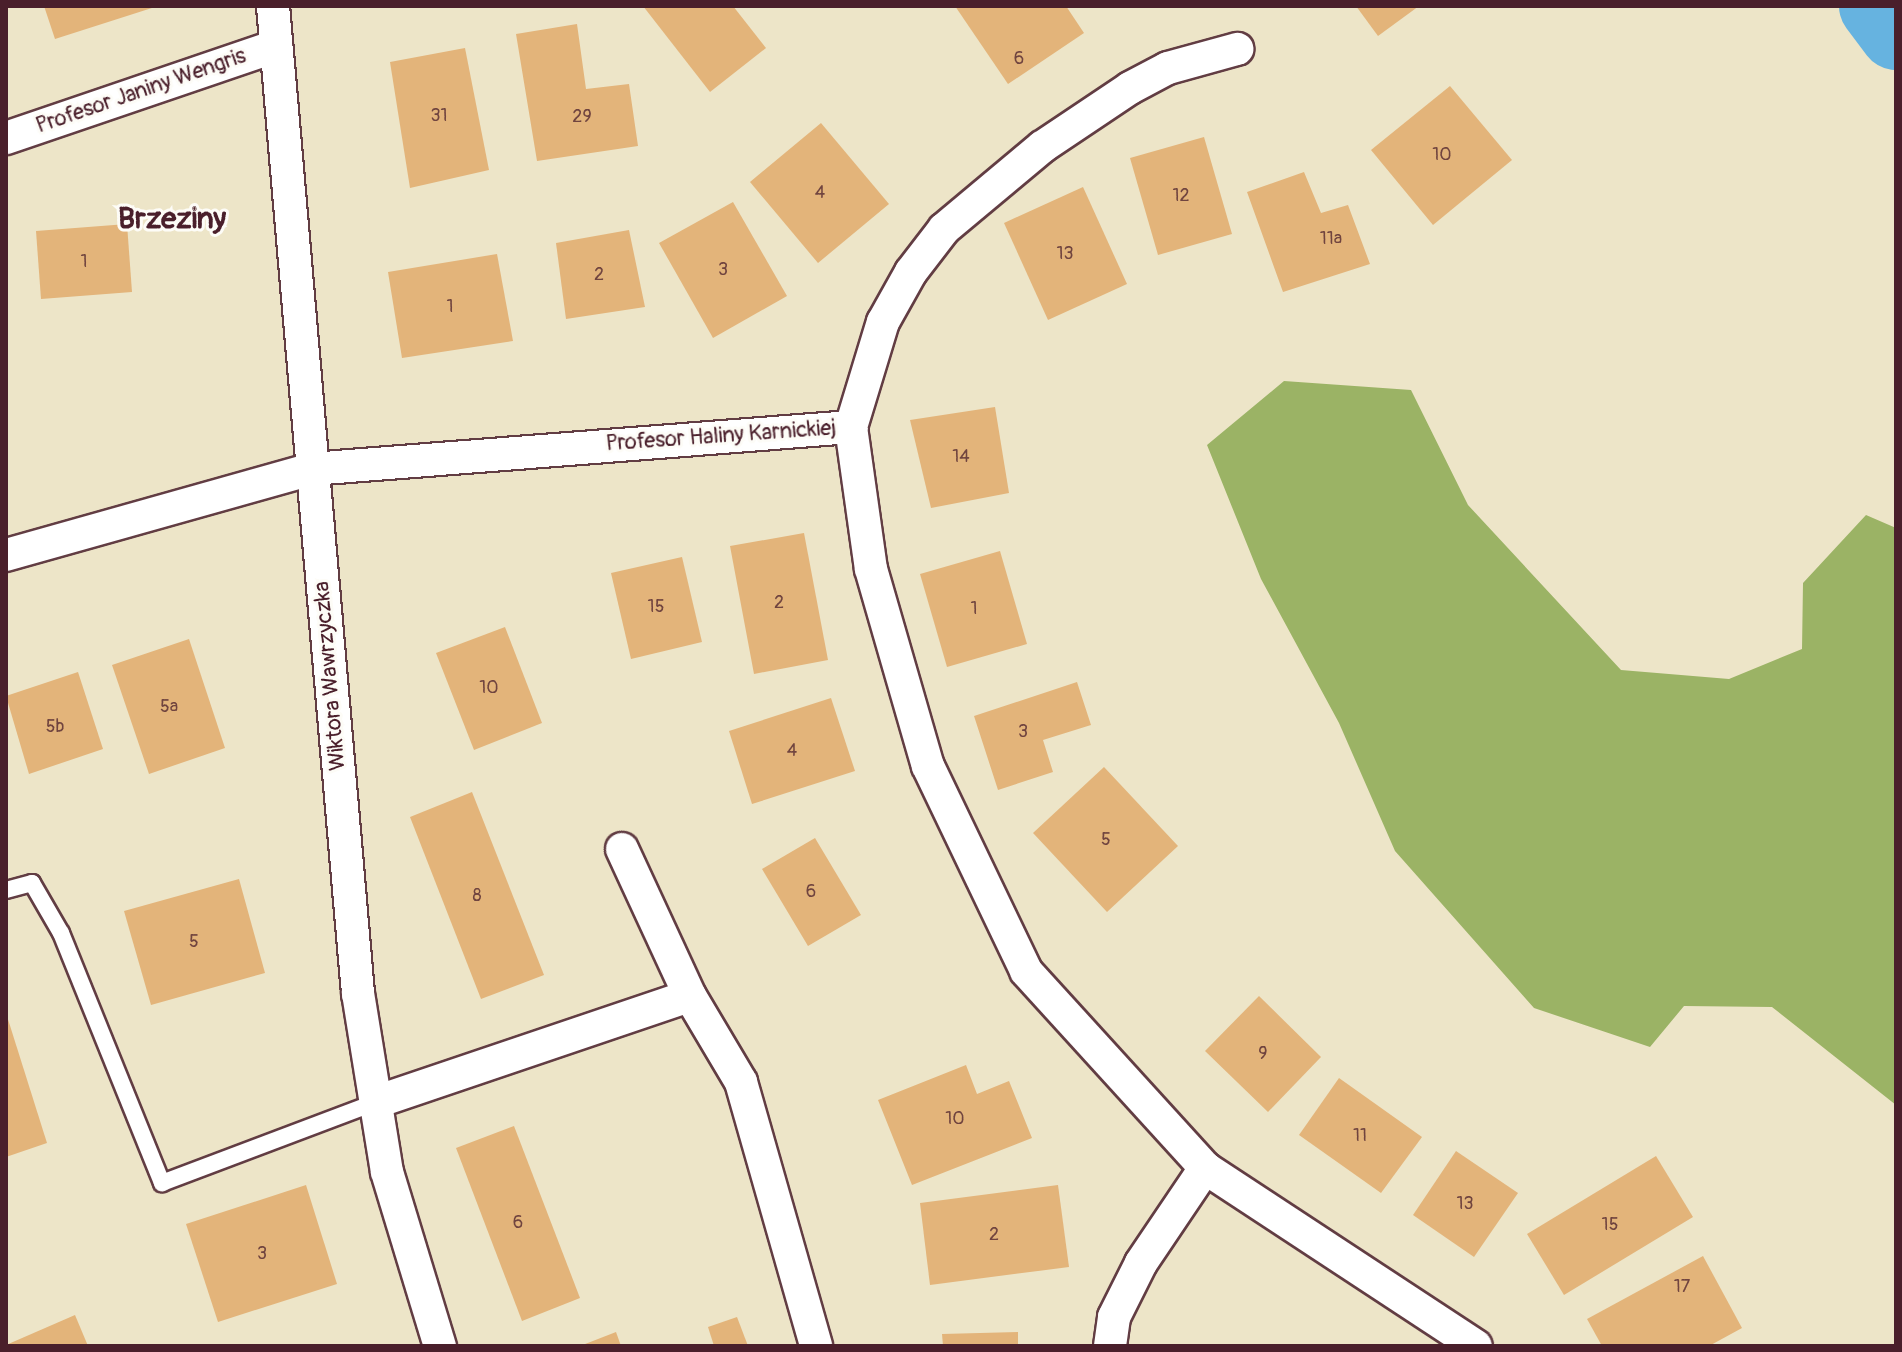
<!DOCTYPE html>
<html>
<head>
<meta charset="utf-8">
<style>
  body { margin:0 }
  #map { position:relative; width:1902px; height:1352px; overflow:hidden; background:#ede5c8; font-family:Pangolin,sans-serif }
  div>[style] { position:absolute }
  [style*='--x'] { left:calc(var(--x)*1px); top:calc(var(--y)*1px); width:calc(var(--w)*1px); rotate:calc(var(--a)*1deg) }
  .forest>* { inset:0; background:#9bb365 }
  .river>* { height:74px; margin:-37px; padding:0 37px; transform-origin:37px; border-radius:37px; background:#66b3e0 }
  .building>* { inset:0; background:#e3b47a }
  .roads { filter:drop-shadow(2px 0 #623d43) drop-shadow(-2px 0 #623d43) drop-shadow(0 2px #623d43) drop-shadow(0 -2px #623d43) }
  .service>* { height:16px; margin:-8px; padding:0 8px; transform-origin:8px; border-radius:8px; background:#fff }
  .minor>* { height:32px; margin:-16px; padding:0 16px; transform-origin:16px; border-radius:16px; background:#fff }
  span { translate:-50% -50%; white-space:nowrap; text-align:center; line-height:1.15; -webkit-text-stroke:6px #fdfcf7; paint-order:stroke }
  .number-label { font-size:18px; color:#70443f }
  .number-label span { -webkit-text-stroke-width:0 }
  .street-label { font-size:22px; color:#4a1f2b }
  .district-label { font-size:30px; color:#4a1f2b; font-weight:700 }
  .frame { position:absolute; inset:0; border:8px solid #4a1f2b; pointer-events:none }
</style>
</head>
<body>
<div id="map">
  <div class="forest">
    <div style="clip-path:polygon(1284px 381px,1411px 390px,1468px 505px,1621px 670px,1729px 679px,1802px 649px,1803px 583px,1866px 515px,1896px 528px,1896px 1105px,1772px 1007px,1684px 1006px,1650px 1047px,1534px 1008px,1395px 851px,1339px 723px,1261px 579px,1207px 445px)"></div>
  </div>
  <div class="river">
    <div style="--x:1876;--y:6;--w:34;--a:53"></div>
  </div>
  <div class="building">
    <div style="clip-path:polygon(44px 6px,155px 6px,155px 7px,55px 39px)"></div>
    <div style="clip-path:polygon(643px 6px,733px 6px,766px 48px,710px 92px)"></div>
    <div style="clip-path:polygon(955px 6px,1066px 6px,1084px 33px,1008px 84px)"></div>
    <div style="clip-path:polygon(1356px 6px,1419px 6px,1378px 36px)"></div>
    <div style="clip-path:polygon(577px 24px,586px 89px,629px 84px,638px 146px,537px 161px,516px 34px)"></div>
    <div style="clip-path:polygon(465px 48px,489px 170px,410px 188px,390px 62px)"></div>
    <div style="clip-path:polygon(1450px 86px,1512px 160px,1433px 225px,1371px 150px)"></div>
    <div style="clip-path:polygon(821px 123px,889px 204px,818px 263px,750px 182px)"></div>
    <div style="clip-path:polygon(1204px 137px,1232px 234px,1158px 255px,1130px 158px)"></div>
    <div style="clip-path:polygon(1304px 172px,1321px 213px,1348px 205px,1370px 264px,1283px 292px,1247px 192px)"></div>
    <div style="clip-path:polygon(1083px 187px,1127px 284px,1048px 320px,1004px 223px)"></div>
    <div style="clip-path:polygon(733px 202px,787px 296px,713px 338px,659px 243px)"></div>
    <div style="clip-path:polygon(127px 224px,132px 292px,41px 299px,36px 231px)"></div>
    <div style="clip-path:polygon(629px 230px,645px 307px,566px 319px,556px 243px)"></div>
    <div style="clip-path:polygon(497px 254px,513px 341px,402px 358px,388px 272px)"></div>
    <div style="clip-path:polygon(995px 407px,1009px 493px,931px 508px,910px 420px)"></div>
    <div style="clip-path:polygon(804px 533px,828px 660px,754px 674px,730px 546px)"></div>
    <div style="clip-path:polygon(1000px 551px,1027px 644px,947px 667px,920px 574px)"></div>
    <div style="clip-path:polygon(682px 557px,702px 642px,631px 659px,611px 573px)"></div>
    <div style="clip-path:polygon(505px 627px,542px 723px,474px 750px,436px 653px)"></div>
    <div style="clip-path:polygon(189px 639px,225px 748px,149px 774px,112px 665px)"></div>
    <div style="clip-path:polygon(78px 672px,103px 749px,29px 774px,6px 696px)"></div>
    <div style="clip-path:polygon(1077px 682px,1091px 725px,1043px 740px,1053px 772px,998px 790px,974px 716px)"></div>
    <div style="clip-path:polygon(831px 698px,855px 771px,752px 804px,729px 731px)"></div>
    <div style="clip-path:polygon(1104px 767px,1178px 846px,1107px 912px,1033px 833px)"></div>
    <div style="clip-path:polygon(472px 792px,544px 975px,481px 999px,410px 817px)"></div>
    <div style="clip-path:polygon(815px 838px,861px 915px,808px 946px,762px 869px)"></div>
    <div style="clip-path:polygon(239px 879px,265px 973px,151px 1005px,124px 911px)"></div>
    <div style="clip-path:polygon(1259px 996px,1321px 1057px,1268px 1112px,1205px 1051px)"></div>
    <div style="clip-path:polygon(6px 1013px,47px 1143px,6px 1157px)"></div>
    <div style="clip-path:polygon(966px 1065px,977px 1094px,1009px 1081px,1032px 1138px,912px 1185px,878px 1100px)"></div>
    <div style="clip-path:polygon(1339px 1078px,1422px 1137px,1381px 1193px,1299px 1135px)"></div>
    <div style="clip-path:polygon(514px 1126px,580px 1298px,522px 1321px,456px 1148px)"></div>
    <div style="clip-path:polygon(1456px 1151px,1518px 1193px,1474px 1257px,1413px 1215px)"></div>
    <div style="clip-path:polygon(1656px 1156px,1693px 1217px,1564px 1295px,1527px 1234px)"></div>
    <div style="clip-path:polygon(306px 1185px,337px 1284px,218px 1322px,186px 1224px)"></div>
    <div style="clip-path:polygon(1058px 1185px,1069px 1267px,930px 1285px,920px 1203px)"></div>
    <div style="clip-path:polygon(1703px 1256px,1742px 1328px,1709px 1346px,1602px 1346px,1587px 1319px)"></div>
    <div style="clip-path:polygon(75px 1315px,88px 1346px,6px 1346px,6px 1345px)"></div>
    <div style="clip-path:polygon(737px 1317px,748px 1346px,714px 1346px,708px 1327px)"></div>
    <div style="clip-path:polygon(616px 1332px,621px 1346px,580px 1346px)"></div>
    <div style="clip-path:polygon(1018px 1332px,1018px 1346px,943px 1346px,942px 1334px)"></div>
  </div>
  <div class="roads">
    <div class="service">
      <div style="--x:6;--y:890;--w:27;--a:-15"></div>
      <div style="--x:32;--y:883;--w:58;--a:59.9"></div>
      <div style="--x:61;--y:933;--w:270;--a:68"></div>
      <div style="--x:162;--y:1183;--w:229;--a:-20.7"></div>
    </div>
    <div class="minor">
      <div style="--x:273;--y:6;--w:991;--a:85.08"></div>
      <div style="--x:358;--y:993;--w:181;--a:80.8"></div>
      <div style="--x:387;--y:1172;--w:182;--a:73.1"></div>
      <div style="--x:6;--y:138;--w:285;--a:-18.8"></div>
      <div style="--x:851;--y:427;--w:143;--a:82"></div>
      <div style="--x:871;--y:569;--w:205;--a:73.9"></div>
      <div style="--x:928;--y:766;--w:227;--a:64.4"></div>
      <div style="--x:1026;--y:971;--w:266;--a:47.7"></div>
      <div style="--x:1205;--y:1168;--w:324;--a:33.3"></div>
      <div style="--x:6;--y:555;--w:317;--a:-15.7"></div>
      <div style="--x:311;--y:469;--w:542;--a:-4.45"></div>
      <div style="--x:851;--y:427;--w:110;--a:-73.1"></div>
      <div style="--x:883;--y:322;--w:57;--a:-60.8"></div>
      <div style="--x:911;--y:272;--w:54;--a:-52.5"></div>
      <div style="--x:944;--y:229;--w:128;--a:-39.9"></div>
      <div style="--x:1042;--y:147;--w:106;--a:-33.8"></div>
      <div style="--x:1130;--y:88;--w:43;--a:-27.8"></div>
      <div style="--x:1168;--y:68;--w:72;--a:-15.4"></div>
      <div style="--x:622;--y:849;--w:162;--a:65.2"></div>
      <div style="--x:690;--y:996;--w:100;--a:59.3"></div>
      <div style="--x:741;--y:1082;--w:274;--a:74.1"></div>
      <div style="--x:376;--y:1102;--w:331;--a:-18.7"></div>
      <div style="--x:1110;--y:1346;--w:29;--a:-82"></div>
      <div style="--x:1114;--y:1317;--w:60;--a:-63.4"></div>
      <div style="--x:1141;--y:1263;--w:115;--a:-56"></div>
    </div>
  </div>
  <div class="number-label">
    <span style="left:1019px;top:59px">6</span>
    <span style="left:439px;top:116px">31</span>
    <span style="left:582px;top:117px">29</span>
    <span style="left:1442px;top:155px">10</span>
    <span style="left:820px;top:193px">4</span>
    <span style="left:1181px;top:196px">12</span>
    <span style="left:1331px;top:239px">11a</span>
    <span style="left:1065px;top:254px">13</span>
    <span style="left:84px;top:262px">1</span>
    <span style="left:723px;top:270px">3</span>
    <span style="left:599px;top:275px">2</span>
    <span style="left:450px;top:307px">1</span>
    <span style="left:961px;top:457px">14</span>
    <span style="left:779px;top:603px">2</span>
    <span style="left:656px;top:607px">15</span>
    <span style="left:974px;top:609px">1</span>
    <span style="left:489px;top:688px">10</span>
    <span style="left:169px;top:707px">5a</span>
    <span style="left:55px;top:727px">5b</span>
    <span style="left:1023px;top:732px">3</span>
    <span style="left:792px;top:751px">4</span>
    <span style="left:1106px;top:840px">5</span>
    <span style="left:811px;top:892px">6</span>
    <span style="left:477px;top:896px">8</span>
    <span style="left:194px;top:942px">5</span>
    <span style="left:1263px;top:1054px">9</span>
    <span style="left:955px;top:1119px">10</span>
    <span style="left:1360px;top:1136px">11</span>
    <span style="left:1465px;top:1204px">13</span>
    <span style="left:518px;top:1223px">6</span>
    <span style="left:1610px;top:1225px">15</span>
    <span style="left:994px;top:1235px">2</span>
    <span style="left:262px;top:1254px">3</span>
    <span style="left:1682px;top:1287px">17</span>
  </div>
  <div class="street-label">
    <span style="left:141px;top:91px;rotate:-19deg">Profesor Janiny Wengris</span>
    <span style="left:721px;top:436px;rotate:-4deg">Profesor Haliny Karnickiej</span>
    <span style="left:330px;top:676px;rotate:-95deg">Wiktora Wawrzyczka</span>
  </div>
  <div class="district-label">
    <span style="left:172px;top:219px">Brzeziny</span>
  </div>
  <div class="frame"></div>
</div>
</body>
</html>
